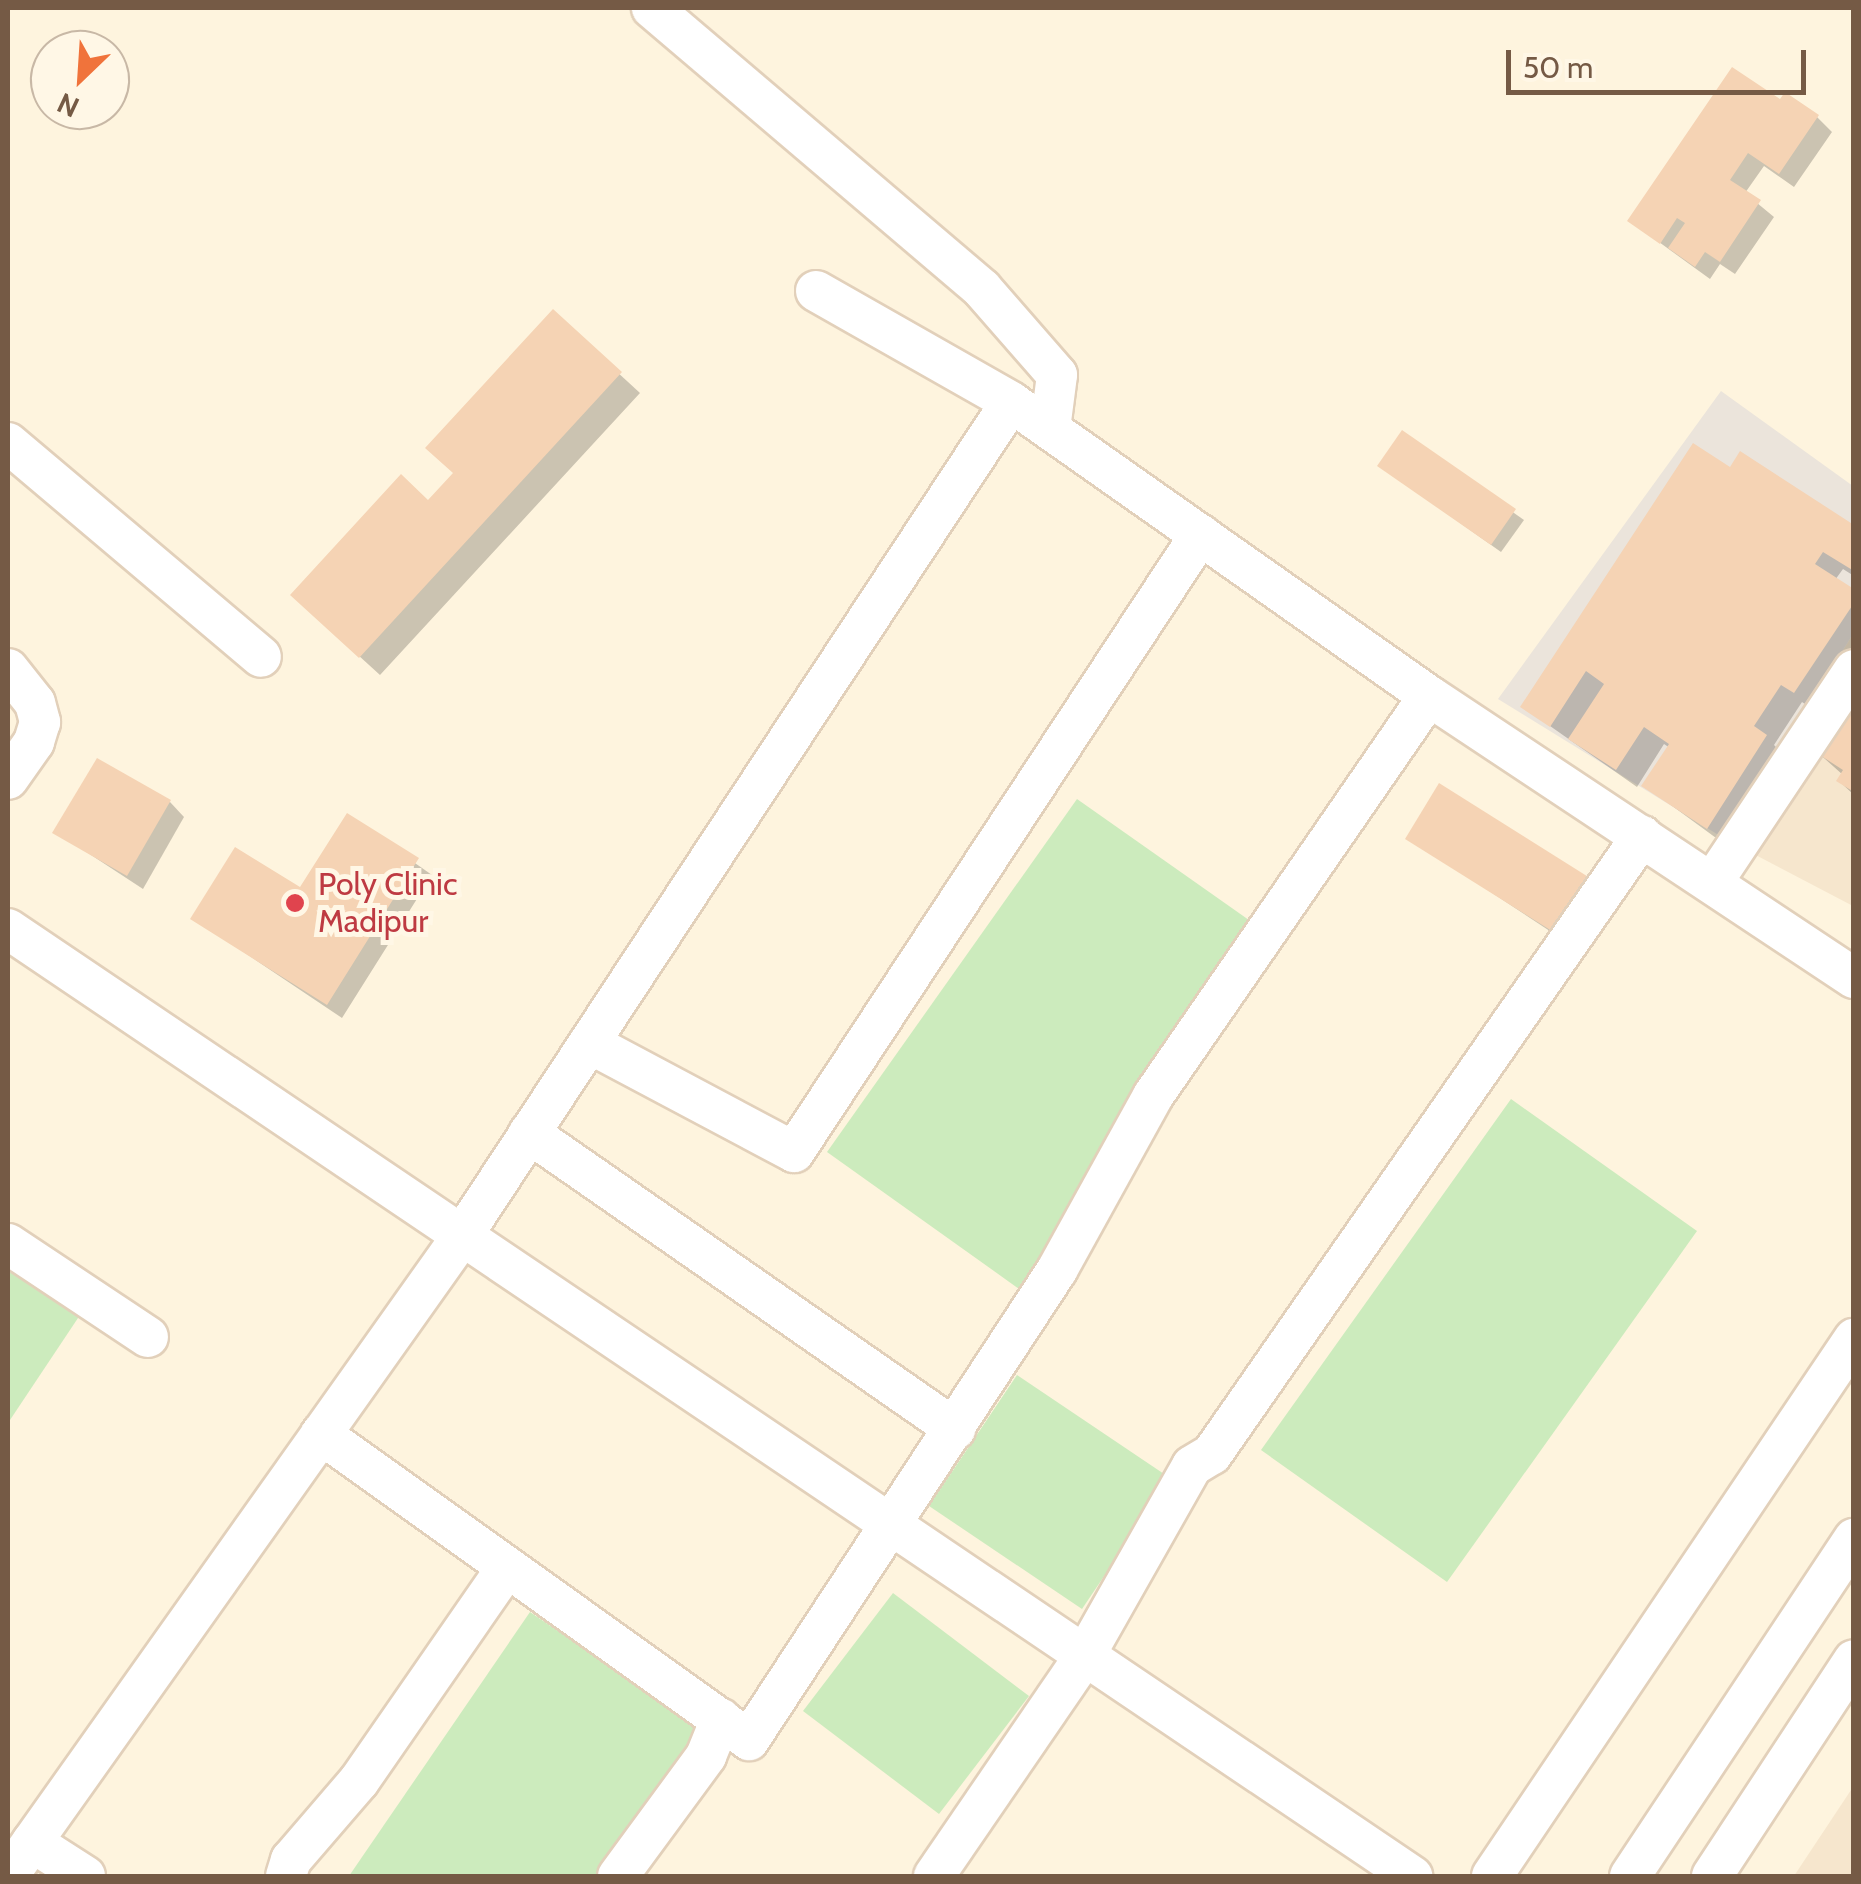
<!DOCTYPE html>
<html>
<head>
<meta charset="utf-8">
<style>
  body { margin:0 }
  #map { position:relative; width:1861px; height:1884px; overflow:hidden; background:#fef4de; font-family:Cabin,sans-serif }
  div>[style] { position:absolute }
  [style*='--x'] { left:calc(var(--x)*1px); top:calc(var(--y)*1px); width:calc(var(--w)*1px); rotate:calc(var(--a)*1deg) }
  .residential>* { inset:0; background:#f6e6cd }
  .industrial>* { inset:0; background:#ebe4db }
  .green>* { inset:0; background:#ccebbd }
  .shadow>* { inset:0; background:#0003 }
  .building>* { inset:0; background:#f5d3b4 }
  .roads { filter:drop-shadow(2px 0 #e2d0ba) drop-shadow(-2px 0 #e2d0ba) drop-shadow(0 2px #e2d0ba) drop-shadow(0 -2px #e2d0ba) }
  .minor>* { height:40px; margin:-20px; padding:0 20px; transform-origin:20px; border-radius:20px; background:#fff }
  .dots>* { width:28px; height:28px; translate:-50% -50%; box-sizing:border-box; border:5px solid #fff7e6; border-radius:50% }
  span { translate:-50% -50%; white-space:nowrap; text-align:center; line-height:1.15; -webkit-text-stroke:10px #fff7e6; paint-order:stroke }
  .health-label { font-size:32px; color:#be3a42 }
  .left { translate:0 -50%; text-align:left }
  .frame { position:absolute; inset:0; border:10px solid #755a45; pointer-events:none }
  .north { position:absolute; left:30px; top:30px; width:100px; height:100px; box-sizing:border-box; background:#fff7e6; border:2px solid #c8b8a6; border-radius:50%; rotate:205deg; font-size:28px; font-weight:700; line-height:40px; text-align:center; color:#755a45 }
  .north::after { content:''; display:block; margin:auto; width:35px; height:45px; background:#f0733b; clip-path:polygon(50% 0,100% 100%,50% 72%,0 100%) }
  .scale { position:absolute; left:1506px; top:50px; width:300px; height:45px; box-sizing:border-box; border:5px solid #755a45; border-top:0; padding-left:12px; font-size:30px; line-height:35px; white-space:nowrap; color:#755a45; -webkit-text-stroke:8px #fff7e6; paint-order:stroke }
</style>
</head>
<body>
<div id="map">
  <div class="residential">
    <div style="clip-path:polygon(1853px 634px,1853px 906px,1725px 839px)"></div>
    <div style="clip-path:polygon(1853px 1787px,1853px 1876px,1794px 1876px)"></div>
  </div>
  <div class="industrial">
    <div style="clip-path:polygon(1721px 391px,1853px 486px,1853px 634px,1725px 839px,1498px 699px)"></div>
  </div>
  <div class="green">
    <div style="clip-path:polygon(1077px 799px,1273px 937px,1022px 1291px,827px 1152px)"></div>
    <div style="clip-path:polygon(1511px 1099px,1697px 1231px,1447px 1582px,1261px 1450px)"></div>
    <div style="clip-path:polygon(8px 1267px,80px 1315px,8px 1423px)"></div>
    <div style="clip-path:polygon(1017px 1375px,1170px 1478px,1082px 1609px,929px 1506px)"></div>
    <div style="clip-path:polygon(893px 1593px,1029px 1696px,939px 1814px,803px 1711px)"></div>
    <div style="clip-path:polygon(530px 1612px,714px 1737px,619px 1876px,349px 1876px)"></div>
  </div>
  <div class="shadow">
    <div style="clip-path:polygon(1781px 103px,1817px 117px,1832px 132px,1794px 187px,1764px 166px,1745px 193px,1774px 217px,1735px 274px,1720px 264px,1710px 279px,1630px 221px)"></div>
    <div style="clip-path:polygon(553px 313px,640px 393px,380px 675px,313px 614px,455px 474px)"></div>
    <div style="clip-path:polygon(1402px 434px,1524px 520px,1501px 552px,1380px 466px)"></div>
    <div style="clip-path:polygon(1731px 470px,1854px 528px,1854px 576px,1843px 569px,1835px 580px,1854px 592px,1854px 651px,1815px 711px,1802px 702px,1774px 745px,1785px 756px,1727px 846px,1645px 786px,1670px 748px,1664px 744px,1637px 787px,1523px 707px)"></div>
    <div style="clip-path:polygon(1854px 689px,1854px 795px,1839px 781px,1843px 775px,1815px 750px)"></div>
    <div style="clip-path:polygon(1440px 787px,1571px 945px,1409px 838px)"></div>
    <div style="clip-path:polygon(170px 802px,184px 817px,143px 889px,56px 832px)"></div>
    <div style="clip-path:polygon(348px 816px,432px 875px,342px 1018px,193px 918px,301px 891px)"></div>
  </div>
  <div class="building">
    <div style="clip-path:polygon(1732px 67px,1780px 99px,1785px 92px,1819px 115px,1779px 174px,1748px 153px,1730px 180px,1761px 200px,1720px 262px,1705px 252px,1695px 267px,1668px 248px,1685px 223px,1677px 218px,1660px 244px,1627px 221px)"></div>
    <div style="clip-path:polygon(553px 309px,622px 372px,359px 658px,290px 595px,401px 474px,428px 500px,453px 473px,425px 448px)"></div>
    <div style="clip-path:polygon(1402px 430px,1516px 509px,1491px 545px,1377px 466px)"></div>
    <div style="clip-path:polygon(1693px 443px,1730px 467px,1740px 451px,1854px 525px,1854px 571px,1823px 552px,1815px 564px,1854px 589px,1854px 603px,1794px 693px,1781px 685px,1754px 726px,1767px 735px,1707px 829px,1641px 786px,1669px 744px,1644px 727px,1616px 770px,1568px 739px,1604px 684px,1586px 671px,1550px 727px,1520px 707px)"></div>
    <div style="clip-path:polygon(1854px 684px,1854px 792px,1836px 781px,1843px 770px,1812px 750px)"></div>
    <div style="clip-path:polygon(97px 758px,171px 800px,127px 876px,52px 833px)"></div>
    <div style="clip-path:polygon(1439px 783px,1590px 878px,1555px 933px,1405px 839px)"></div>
    <div style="clip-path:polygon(347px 813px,419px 858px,327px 1005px,190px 919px,235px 847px,300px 887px)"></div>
  </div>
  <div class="roads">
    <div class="minor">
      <div style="--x:652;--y:8;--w:433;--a:40.4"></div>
      <div style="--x:982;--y:289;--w:114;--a:48.9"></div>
      <div style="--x:1057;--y:375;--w:54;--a:97.4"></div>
      <div style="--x:816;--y:291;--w:224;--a:29.6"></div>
      <div style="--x:1011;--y:402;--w:511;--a:35.12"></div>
      <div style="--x:1429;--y:696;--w:510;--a:33.57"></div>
      <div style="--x:8;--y:443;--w:331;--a:40.2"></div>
      <div style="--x:8;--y:669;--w:43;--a:51.5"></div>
      <div style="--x:35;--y:703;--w:20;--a:75"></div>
      <div style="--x:40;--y:722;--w:21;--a:107"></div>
      <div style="--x:34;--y:742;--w:45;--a:125.1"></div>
      <div style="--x:1712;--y:883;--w:256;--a:-56.3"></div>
      <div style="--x:8;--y:929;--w:1694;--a:34"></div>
      <div style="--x:589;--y:1043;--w:232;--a:28"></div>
      <div style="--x:794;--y:1152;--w:739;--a:-56.65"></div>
      <div style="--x:529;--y:1133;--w:519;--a:34.79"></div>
      <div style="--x:8;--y:1244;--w:168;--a:33.6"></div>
      <div style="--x:321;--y:1434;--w:526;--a:35.56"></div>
      <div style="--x:749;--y:1740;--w:562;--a:-56.76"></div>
      <div style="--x:1057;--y:1270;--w:199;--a:-61.1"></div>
      <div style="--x:1153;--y:1096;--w:486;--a:-55.4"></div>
      <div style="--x:32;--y:1842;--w:63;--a:32.7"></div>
      <div style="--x:8;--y:1876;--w:785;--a:-54.65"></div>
      <div style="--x:462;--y:1236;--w:998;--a:-56.64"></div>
      <div style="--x:286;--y:1876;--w:17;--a:-73"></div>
      <div style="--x:291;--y:1860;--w:104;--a:-49.3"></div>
      <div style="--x:359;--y:1781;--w:260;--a:-55.3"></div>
      <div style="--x:618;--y:1876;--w:149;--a:-53.7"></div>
      <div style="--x:706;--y:1756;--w:40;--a:-68"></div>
      <div style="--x:934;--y:1876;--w:265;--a:-55.6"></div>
      <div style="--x:1084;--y:1657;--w:219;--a:-60.5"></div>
      <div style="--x:1192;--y:1466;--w:23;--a:-31"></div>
      <div style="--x:1212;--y:1454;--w:753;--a:-55.17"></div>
      <div style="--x:1492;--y:1876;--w:648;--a:-56.02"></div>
      <div style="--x:1630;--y:1876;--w:405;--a:-56.4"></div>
      <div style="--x:1712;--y:1876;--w:258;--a:-56.7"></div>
    </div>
  </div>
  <div class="dots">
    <div style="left:295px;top:903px;background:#e0444e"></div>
  </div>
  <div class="health-label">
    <span class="left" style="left:318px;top:903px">Poly Clinic<br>Madipur</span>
  </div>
  <div class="frame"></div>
  <div class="north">N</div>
  <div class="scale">50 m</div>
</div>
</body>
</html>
